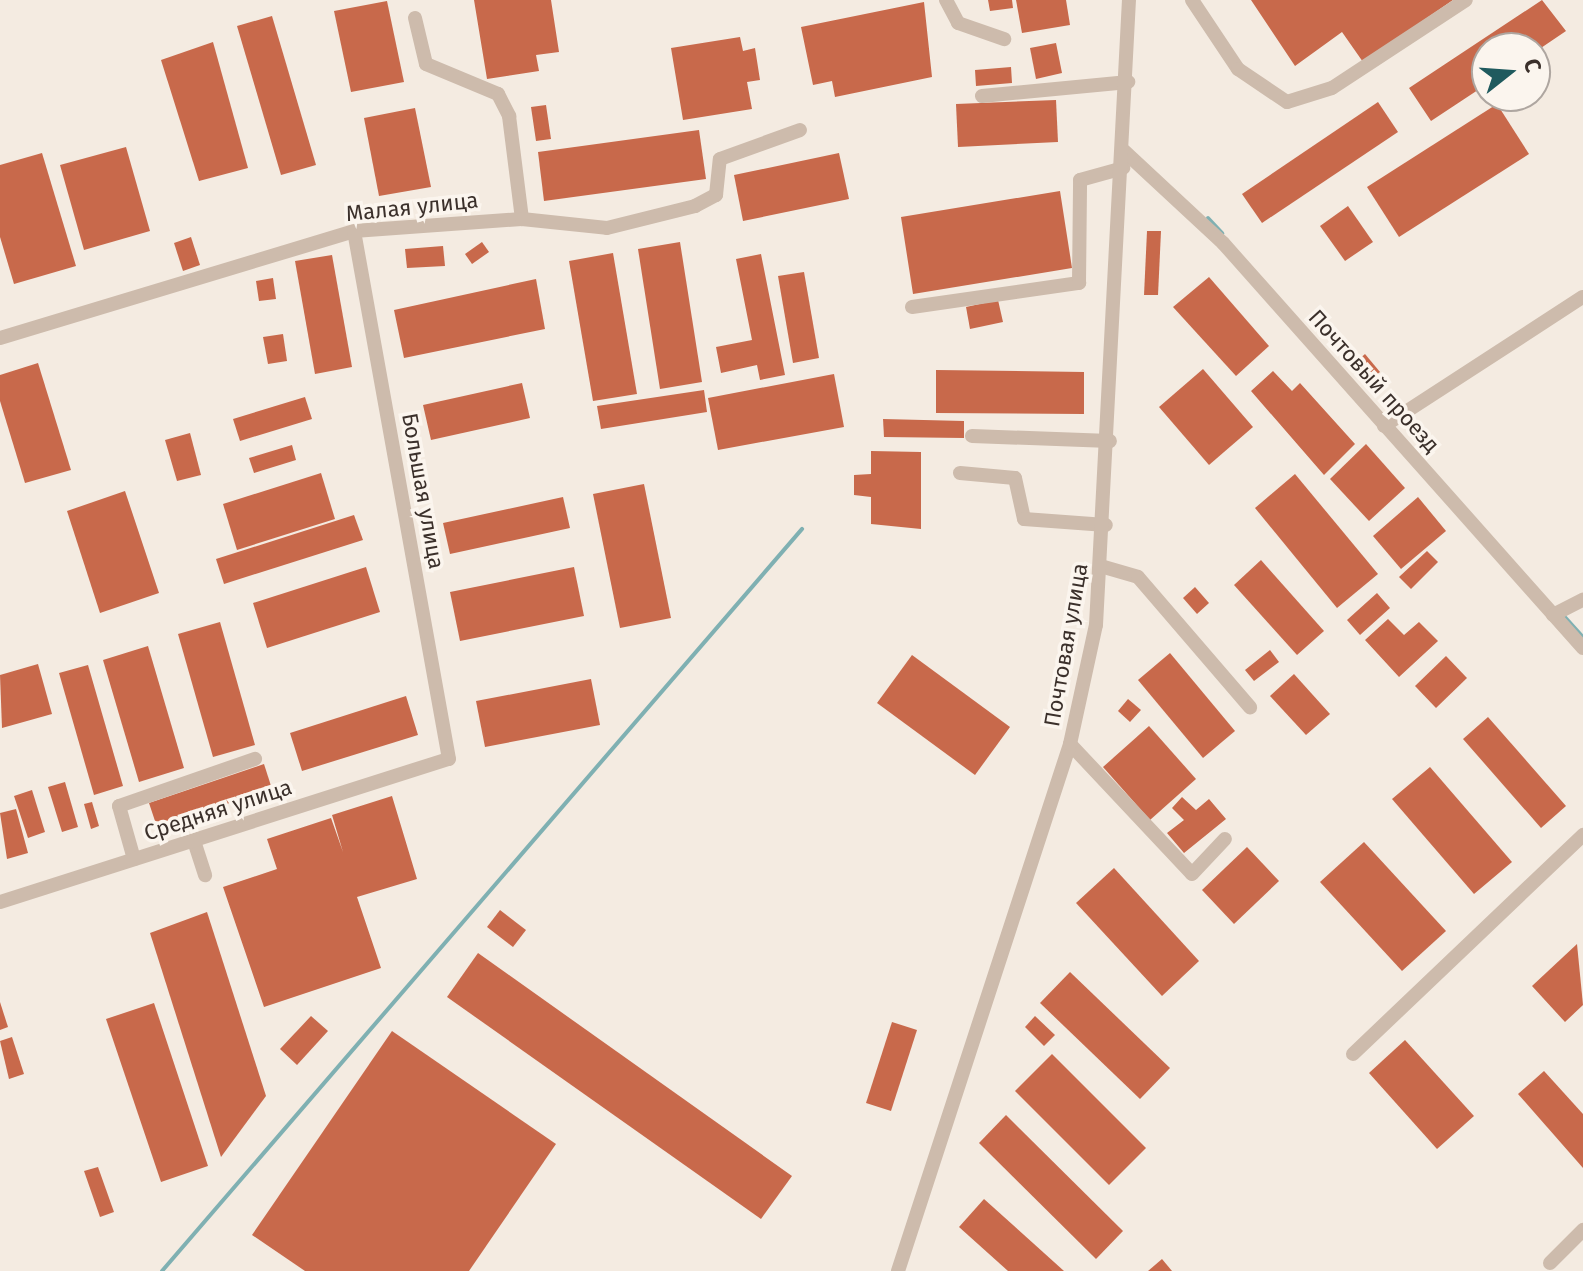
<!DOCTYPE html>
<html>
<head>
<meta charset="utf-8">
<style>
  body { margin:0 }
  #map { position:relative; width:1583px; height:1271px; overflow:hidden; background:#f4ebe1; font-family:"Fira Sans",sans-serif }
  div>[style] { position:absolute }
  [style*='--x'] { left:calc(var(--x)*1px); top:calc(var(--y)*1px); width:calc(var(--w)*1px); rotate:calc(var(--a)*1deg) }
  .stream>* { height:4px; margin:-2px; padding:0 2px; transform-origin:2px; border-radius:2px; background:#7fb0b2 }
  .building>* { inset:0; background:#c8694b }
  .minor>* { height:14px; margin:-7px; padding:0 7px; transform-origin:7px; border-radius:7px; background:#cdbbac }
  span { translate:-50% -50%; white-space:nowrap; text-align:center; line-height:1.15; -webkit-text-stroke:7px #fbf5ee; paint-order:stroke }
  .street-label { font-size:22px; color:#3b302b }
  .north { position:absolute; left:1471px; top:32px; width:80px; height:80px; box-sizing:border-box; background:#fbf5ee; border:2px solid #aea6a0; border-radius:50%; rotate:73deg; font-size:22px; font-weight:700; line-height:32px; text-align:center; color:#3b302b }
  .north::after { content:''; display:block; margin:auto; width:28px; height:36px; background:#1f5a5e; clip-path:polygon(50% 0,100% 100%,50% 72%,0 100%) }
</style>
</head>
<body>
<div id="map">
  <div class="stream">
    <div style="--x:1208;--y:218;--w:21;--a:47"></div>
    <div style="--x:1563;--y:615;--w:30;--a:48"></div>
    <div style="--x:162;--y:1271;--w:980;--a:-49.22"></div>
  </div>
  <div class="building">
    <div style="clip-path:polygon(474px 0,551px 0,559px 52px,536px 55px,539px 71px,487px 79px)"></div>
    <div style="clip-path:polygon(988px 0,1012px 0,1013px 8px,990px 11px)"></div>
    <div style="clip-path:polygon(1016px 0,1066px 0,1070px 25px,1022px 33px)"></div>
    <div style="clip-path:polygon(1251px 0,1453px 0,1363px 62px,1342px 32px,1295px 66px)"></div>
    <div style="clip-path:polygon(1542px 0,1566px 31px,1535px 52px,1487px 48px,1487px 84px,1431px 121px,1409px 88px)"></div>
    <div style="clip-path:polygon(387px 1px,404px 82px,351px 92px,334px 11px)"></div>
    <div style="clip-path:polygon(924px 2px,932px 77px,835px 97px,832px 81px,813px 85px,801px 27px)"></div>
    <div style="clip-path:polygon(272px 16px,316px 165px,281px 175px,237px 26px)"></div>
    <div style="clip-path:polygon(740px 37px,743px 51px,755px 48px,760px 80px,747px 82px,752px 109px,683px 120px,671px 48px)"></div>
    <div style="clip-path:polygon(213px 42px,248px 168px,199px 181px,161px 60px)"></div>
    <div style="clip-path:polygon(1056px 43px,1062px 73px,1036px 79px,1030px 48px)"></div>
    <div style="clip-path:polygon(1011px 67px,1012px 83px,976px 86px,975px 70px)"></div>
    <div style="clip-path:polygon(1056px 100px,1058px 142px,958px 147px,956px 104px)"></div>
    <div style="clip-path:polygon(1378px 102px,1398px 132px,1262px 223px,1242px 194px)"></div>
    <div style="clip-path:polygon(1497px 104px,1529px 154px,1399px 237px,1367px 187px)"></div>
    <div style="clip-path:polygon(546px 105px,551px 139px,536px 141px,531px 107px)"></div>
    <div style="clip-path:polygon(415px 108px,431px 187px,379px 196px,364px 118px)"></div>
    <div style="clip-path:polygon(699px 130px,706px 179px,544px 201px,538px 152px)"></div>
    <div style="clip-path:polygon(126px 147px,150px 231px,84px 250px,60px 165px)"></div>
    <div style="clip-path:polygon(42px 153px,76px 266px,14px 284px,0 237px,0 165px)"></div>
    <div style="clip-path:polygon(839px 153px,849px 199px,743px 221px,734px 175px)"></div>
    <div style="clip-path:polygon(1060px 191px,1072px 268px,913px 294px,901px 217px)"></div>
    <div style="clip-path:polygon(1348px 206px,1373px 242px,1345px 261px,1320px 226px)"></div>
    <div style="clip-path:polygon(1147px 231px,1161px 231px,1158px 295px,1144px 295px)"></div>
    <div style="clip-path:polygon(191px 237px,200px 265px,183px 271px,174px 243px)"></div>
    <div style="clip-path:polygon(482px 242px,489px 252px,472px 264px,465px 254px)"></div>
    <div style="clip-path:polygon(680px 242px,702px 382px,660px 389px,638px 249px)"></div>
    <div style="clip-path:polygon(443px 246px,445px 266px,407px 268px,405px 249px)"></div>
    <div style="clip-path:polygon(613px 253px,637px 394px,593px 401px,569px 261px)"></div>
    <div style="clip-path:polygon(761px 254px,785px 375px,760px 380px,757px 365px,721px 373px,716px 347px,752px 340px,736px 259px)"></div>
    <div style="clip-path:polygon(332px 255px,352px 367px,315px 374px,295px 261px)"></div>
    <div style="clip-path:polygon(804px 272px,819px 358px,793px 363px,778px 276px)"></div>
    <div style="clip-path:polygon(1209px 277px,1269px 346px,1236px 376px,1173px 307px)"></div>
    <div style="clip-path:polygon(273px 278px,276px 299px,259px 301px,256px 281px)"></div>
    <div style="clip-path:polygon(536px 279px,545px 329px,404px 358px,394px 310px)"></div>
    <div style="clip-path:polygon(998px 300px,1003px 322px,970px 329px,966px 307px)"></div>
    <div style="clip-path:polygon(283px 334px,287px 361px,268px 364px,263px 337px)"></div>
    <div style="clip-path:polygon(1365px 354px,1380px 372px,1371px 379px,1357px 361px)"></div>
    <div style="clip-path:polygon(38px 363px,71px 470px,25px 483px,0 401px,0 375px)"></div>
    <div style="clip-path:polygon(1203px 369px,1253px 427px,1209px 465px,1159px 407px)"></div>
    <div style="clip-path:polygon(936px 370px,1084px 372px,1084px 414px,936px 413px)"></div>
    <div style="clip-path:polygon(1273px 371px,1292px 391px,1300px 383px,1355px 444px,1324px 475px,1251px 391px)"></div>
    <div style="clip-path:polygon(834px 374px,844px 427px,718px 450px,708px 398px)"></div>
    <div style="clip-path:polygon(522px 383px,530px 418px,431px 440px,423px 405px)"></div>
    <div style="clip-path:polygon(704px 390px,707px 412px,601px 429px,597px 406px)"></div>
    <div style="clip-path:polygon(305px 397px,312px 419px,240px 441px,233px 419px)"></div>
    <div style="clip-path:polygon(883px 419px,964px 421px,964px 438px,884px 437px)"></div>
    <div style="clip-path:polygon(190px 433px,201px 475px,177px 481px,165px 440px)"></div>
    <div style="clip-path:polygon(1366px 444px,1405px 488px,1369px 521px,1330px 479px)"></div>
    <div style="clip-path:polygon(292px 445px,296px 460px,254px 473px,249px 458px)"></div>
    <div style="clip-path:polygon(871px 451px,921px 452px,921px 529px,871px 524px,871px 497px,854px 495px,854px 475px,871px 474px)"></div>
    <div style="clip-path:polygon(321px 473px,335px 519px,237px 550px,223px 504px)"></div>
    <div style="clip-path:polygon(1295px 474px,1378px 574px,1337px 608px,1255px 508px)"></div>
    <div style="clip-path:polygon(644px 484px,671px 618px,620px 628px,593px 494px)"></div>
    <div style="clip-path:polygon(125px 491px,159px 593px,100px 613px,67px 511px)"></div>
    <div style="clip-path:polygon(563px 497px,570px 528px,450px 554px,443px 523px)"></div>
    <div style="clip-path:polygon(1418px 497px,1446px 531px,1401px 569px,1373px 536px)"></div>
    <div style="clip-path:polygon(354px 515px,363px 540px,224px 584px,216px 559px)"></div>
    <div style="clip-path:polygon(1427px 551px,1438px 562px,1411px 589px,1399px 577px)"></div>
    <div style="clip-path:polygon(1261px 560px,1324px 631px,1297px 655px,1234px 585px)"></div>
    <div style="clip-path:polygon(366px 567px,380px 612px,267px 648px,253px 603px)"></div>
    <div style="clip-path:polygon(574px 567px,584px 616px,460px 641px,450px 592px)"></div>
    <div style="clip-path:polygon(1195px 587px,1209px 603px,1197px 614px,1183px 598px)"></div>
    <div style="clip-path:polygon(1377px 593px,1390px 608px,1360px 635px,1347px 620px)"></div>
    <div style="clip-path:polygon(1388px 619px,1404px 635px,1419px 622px,1438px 641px,1399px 677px,1365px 640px)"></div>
    <div style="clip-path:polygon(220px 622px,255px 745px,213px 757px,178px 634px)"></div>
    <div style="clip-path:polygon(148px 646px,184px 768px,139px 782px,103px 660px)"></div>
    <div style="clip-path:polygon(1270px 650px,1279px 662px,1254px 681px,1245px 670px)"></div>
    <div style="clip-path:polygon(1170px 653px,1235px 731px,1203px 758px,1138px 680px)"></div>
    <div style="clip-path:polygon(912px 655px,1010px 727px,975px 775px,877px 703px)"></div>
    <div style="clip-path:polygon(1446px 656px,1467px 678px,1436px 708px,1415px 686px)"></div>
    <div style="clip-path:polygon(38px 664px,52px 714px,2px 728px,0 675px)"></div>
    <div style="clip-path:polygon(88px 665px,123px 786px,94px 795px,59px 673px)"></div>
    <div style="clip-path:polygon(1294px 674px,1330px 714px,1306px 735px,1270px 696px)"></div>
    <div style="clip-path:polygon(591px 679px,600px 725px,485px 747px,476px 701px)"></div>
    <div style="clip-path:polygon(406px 696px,418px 735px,302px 771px,290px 733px)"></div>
    <div style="clip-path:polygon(1128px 699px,1141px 710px,1130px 722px,1118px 711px)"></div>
    <div style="clip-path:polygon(1488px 717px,1566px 806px,1541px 828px,1463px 739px)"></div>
    <div style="clip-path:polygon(1149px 726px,1196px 779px,1150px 820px,1103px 767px)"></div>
    <div style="clip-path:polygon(264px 764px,272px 789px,157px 827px,149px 803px)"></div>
    <div style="clip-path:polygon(1430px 767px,1512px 862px,1474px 894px,1392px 799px)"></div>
    <div style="clip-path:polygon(65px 782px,78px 827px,62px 832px,48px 787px)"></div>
    <div style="clip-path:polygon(32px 790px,45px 832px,28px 838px,14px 796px)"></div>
    <div style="clip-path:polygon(392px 796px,417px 879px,357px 897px,381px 968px,264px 1007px,223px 887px,277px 869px,267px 839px,331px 818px,343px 852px,332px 815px)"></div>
    <div style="clip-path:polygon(1182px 797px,1196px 810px,1209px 799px,1226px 819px,1184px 853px,1167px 833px,1184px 820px,1172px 808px)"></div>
    <div style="clip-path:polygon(92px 802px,99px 826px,91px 829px,84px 804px)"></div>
    <div style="clip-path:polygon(16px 809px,28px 853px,7px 859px,0 813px)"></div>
    <div style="clip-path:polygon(1364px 842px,1446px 931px,1402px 971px,1320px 882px)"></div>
    <div style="clip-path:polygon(1247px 847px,1279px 881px,1234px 924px,1202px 890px)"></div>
    <div style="clip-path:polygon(1114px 868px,1199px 961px,1162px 996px,1076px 903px)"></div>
    <div style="clip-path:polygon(500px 910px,526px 930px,513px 947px,487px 927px)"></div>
    <div style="clip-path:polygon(207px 912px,266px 1096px,221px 1157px,150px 933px)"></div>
    <div style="clip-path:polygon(1577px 944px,1583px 1005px,1565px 1022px,1532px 986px)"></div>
    <div style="clip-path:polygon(478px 953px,792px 1176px,761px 1219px,447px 997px)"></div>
    <div style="clip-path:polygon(1070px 972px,1170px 1068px,1140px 1099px,1040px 1003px)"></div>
    <div style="clip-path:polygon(0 1002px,8px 1027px,0 1030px)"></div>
    <div style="clip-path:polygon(154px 1003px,208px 1166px,161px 1182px,106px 1019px)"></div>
    <div style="clip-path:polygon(311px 1016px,328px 1031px,297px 1065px,280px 1049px)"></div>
    <div style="clip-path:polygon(1035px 1016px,1055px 1035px,1044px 1046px,1025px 1027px)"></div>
    <div style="clip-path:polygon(892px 1022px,917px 1030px,891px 1111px,866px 1103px)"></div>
    <div style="clip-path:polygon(392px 1031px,556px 1144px,469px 1271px,305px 1271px,252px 1235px)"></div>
    <div style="clip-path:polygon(12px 1037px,24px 1074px,9px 1079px,0 1041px)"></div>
    <div style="clip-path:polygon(1405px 1040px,1474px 1116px,1437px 1149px,1369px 1073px)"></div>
    <div style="clip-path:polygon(1052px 1054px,1146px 1148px,1109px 1185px,1015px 1091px)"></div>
    <div style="clip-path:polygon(1544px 1071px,1583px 1114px,1583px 1168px,1518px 1094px)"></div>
    <div style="clip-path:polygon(1006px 1115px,1123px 1231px,1096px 1259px,979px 1143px)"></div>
    <div style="clip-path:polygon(98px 1167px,114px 1212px,100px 1217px,84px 1171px)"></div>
    <div style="clip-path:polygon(984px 1199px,1064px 1271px,1008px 1271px,959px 1227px)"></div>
    <div style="clip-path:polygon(1162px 1259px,1172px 1271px,1148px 1271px)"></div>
  </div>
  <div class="minor">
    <div style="--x:946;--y:0;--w:26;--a:62"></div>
    <div style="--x:958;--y:23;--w:49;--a:19.2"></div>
    <div style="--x:1192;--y:0;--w:83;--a:56.3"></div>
    <div style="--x:1238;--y:69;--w:59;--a:34"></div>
    <div style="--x:1287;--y:102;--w:47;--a:-17.3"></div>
    <div style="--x:1332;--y:88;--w:160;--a:-33.3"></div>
    <div style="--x:415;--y:18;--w:47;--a:76.6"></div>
    <div style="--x:426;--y:64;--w:78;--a:22.6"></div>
    <div style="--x:498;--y:94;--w:25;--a:63"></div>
    <div style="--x:509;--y:116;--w:104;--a:82.8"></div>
    <div style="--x:982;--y:96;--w:147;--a:-5.5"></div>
    <div style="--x:1124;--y:151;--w:135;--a:42.9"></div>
    <div style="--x:1223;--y:243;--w:542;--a:48.37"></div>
    <div style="--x:912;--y:307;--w:169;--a:-8.2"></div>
    <div style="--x:1079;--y:283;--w:103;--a:-89.4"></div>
    <div style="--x:1080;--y:180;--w:45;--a:-15.6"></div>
    <div style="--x:0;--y:338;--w:370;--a:-16.8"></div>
    <div style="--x:354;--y:231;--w:168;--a:-4.1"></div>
    <div style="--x:522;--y:219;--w:85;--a:6"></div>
    <div style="--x:607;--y:228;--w:91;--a:-14"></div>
    <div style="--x:695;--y:206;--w:24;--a:-28"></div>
    <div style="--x:716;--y:195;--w:36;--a:-84"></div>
    <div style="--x:720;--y:159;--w:85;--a:-19.9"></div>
    <div style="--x:1384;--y:426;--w:237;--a:-33"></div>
    <div style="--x:972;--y:436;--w:138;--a:2.1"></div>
    <div style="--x:960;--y:473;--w:55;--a:5.2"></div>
    <div style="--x:1015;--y:478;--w:42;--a:77.6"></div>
    <div style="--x:1024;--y:519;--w:82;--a:4.2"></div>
    <div style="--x:1104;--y:567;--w:35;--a:16"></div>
    <div style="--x:1138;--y:577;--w:172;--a:49.3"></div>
    <div style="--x:1553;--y:615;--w:34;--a:-27"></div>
    <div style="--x:1070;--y:744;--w:178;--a:46.8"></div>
    <div style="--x:1192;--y:874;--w:48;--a:-46.7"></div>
    <div style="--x:194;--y:841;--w:36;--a:72"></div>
    <div style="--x:134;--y:859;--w:55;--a:-105.8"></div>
    <div style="--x:119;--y:806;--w:144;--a:-19.1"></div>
    <div style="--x:0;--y:902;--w:471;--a:-17.7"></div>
    <div style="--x:449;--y:759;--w:536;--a:-100.2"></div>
    <div style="--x:1353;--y:1054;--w:318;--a:-43.6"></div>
    <div style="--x:1550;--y:1263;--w:47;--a:-45"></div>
    <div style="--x:898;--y:1271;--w:554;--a:-71.92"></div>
    <div style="--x:1070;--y:744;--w:122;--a:-77.7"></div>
    <div style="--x:1096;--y:625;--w:626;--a:-86.98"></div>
  </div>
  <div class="street-label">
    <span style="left:412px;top:207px;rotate:-6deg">Малая улица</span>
    <span style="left:1374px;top:381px;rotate:48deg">Почтовый проезд</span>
    <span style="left:423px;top:491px;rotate:80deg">Большая улица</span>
    <span style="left:1066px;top:645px;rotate:-80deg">Почтовая улица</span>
    <span style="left:218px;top:810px;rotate:-18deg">Средняя улица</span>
  </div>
  <div class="north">С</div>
</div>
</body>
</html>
